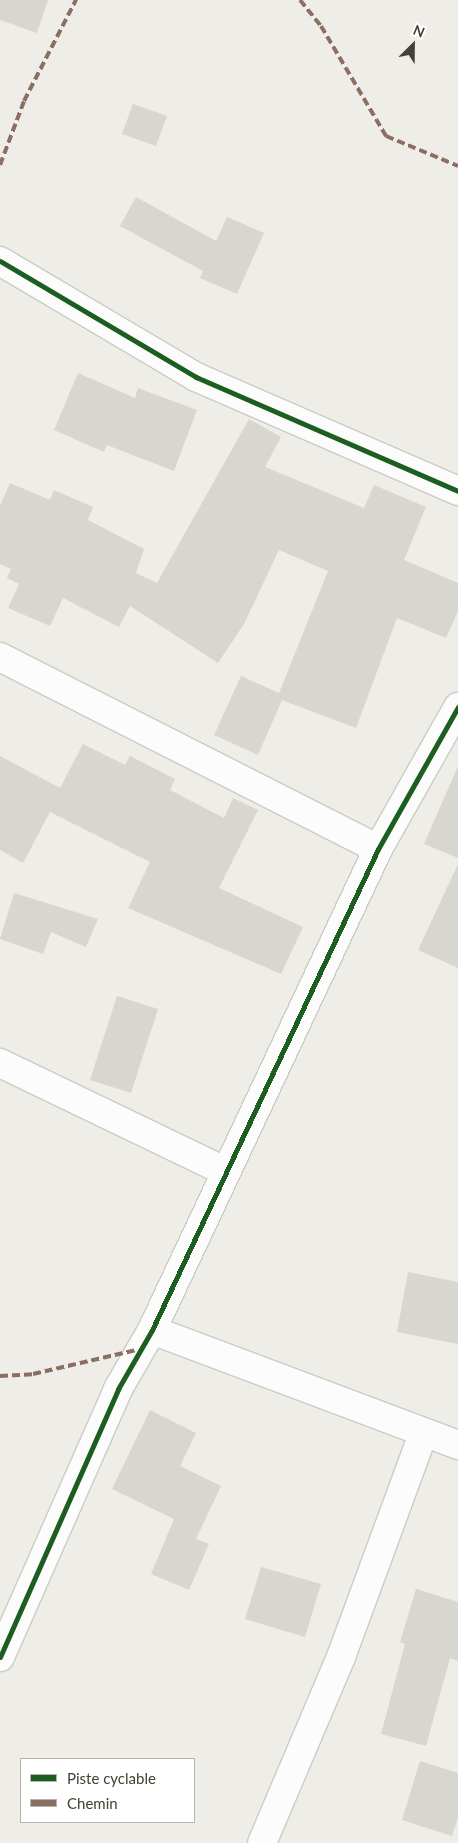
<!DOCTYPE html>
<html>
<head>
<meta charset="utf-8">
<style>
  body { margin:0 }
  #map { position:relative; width:458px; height:1843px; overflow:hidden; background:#eeede8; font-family:Lato,sans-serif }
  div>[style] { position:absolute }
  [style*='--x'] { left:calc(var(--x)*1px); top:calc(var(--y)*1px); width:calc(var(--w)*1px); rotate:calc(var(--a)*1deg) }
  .building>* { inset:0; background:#d8d6d0 }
  .roads { filter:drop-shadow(1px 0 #cccbc5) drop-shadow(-1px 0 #cccbc5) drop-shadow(0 1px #cccbc5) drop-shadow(0 -1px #cccbc5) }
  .minor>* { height:28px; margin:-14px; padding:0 14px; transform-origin:14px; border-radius:14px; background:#fcfcfc }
  .quiet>* { height:4px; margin-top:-2px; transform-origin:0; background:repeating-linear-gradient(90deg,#8d6e63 0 8px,transparent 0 12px) }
  .cycleway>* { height:5px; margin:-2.5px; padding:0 2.5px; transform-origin:2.5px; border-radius:2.5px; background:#1b5e20 }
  span { translate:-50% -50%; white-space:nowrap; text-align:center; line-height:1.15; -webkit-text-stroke:4.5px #fff; paint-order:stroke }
  .legend { position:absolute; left:20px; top:1758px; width:175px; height:65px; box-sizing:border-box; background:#fff; border:1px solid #b4b3ae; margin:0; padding:6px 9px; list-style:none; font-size:15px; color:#444034 }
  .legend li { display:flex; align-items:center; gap:10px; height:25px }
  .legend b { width:25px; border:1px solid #b4b3ae }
  .north { position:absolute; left:388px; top:20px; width:50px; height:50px; -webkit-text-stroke:4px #fff; paint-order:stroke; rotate:23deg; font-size:14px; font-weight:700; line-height:20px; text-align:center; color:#444034 }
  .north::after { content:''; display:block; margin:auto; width:18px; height:22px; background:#444034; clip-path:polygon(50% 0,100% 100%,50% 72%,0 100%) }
</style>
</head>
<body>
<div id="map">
  <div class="building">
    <div style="clip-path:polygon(0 0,48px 0,37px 33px,0 20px)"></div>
    <div style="clip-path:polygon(133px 104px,167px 116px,156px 146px,122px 134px)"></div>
    <div style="clip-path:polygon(136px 197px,216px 241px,227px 217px,264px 233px,237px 294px,200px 278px,203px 271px,120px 226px)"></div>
    <div style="clip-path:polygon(78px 373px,135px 398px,138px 388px,197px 410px,174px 471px,107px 445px,104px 452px,54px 430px)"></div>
    <div style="clip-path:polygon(249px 419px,281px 437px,265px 467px,364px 508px,374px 485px,426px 507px,404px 560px,458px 583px,458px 611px,446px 638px,397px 618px,356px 728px,282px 700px,258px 755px,214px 735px,241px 676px,279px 693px,328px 571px,279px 550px,244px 624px,218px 663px,130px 606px,119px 627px,63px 598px,50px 626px,8px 608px,19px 584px,7px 578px,11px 569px,0 564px,0 506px,10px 483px,50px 500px,54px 490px,93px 507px,88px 520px,144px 549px,136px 573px,157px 583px)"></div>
    <div style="clip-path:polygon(83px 744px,125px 765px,130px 756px,175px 779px,170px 790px,224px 818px,233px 798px,258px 810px,219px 888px,303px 927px,281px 974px,128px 908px,150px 862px,50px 812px,23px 863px,0 850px,0 756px,60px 788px)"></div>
    <div style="clip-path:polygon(458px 766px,458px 858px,424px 844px)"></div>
    <div style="clip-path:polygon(458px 864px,458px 968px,418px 950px)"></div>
    <div style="clip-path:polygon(14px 893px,98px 919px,86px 947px,51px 932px,43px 954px,0 939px)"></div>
    <div style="clip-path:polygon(117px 996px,158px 1009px,131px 1093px,90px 1080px)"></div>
    <div style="clip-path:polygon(408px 1272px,458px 1282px,458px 1344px,397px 1332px)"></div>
    <div style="clip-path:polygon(150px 1410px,196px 1433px,180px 1466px,221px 1486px,196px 1539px,209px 1544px,189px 1590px,151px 1574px,174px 1519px,112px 1489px)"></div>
    <div style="clip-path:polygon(261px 1567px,321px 1584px,305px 1637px,245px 1619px)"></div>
    <div style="clip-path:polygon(416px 1589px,458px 1602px,458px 1661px,450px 1658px,426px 1746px,381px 1734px,405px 1644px,400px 1642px)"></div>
    <div style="clip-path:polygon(420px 1761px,458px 1773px,458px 1817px,452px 1836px,402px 1820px)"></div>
  </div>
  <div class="roads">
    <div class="minor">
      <div style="--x:0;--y:261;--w:228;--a:30.6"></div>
      <div style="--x:196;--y:377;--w:286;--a:23.5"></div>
      <div style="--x:0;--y:657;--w:424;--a:26.9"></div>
      <div style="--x:0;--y:1063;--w:251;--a:25.7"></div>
      <div style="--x:152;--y:1330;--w:327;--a:20.6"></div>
      <div style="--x:0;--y:1657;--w:293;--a:-66.2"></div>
      <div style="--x:118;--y:1389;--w:68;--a:-60"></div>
      <div style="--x:152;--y:1330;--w:531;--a:-64.83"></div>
      <div style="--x:378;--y:849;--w:163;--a:-60.6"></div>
      <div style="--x:262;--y:1843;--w:202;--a:-67"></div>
      <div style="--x:341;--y:1657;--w:238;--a:-69.8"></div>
    </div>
  </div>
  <div class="quiet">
    <div style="--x:300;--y:0;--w:33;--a:51"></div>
    <div style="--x:321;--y:26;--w:128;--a:59.4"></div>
    <div style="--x:386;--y:136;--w:78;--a:22.6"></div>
    <div style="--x:0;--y:165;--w:68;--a:-69.4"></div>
    <div style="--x:24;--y:101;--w:114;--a:-62.8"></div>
    <div style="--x:0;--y:1376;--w:33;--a:-3"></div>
    <div style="--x:33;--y:1374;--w:106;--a:-13.1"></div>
  </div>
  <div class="cycleway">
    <div style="--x:0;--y:261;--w:228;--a:30.6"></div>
    <div style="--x:196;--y:377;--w:286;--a:23.5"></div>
    <div style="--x:0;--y:1657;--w:293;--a:-66.2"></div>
    <div style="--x:118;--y:1389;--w:68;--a:-60"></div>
    <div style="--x:152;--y:1330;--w:531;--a:-64.83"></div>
    <div style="--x:378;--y:849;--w:163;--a:-60.6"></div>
  </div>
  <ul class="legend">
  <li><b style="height:6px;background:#1b5e20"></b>Piste cyclable</li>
  <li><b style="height:6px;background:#8d6e63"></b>Chemin</li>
  </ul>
  <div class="north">N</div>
</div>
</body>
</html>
